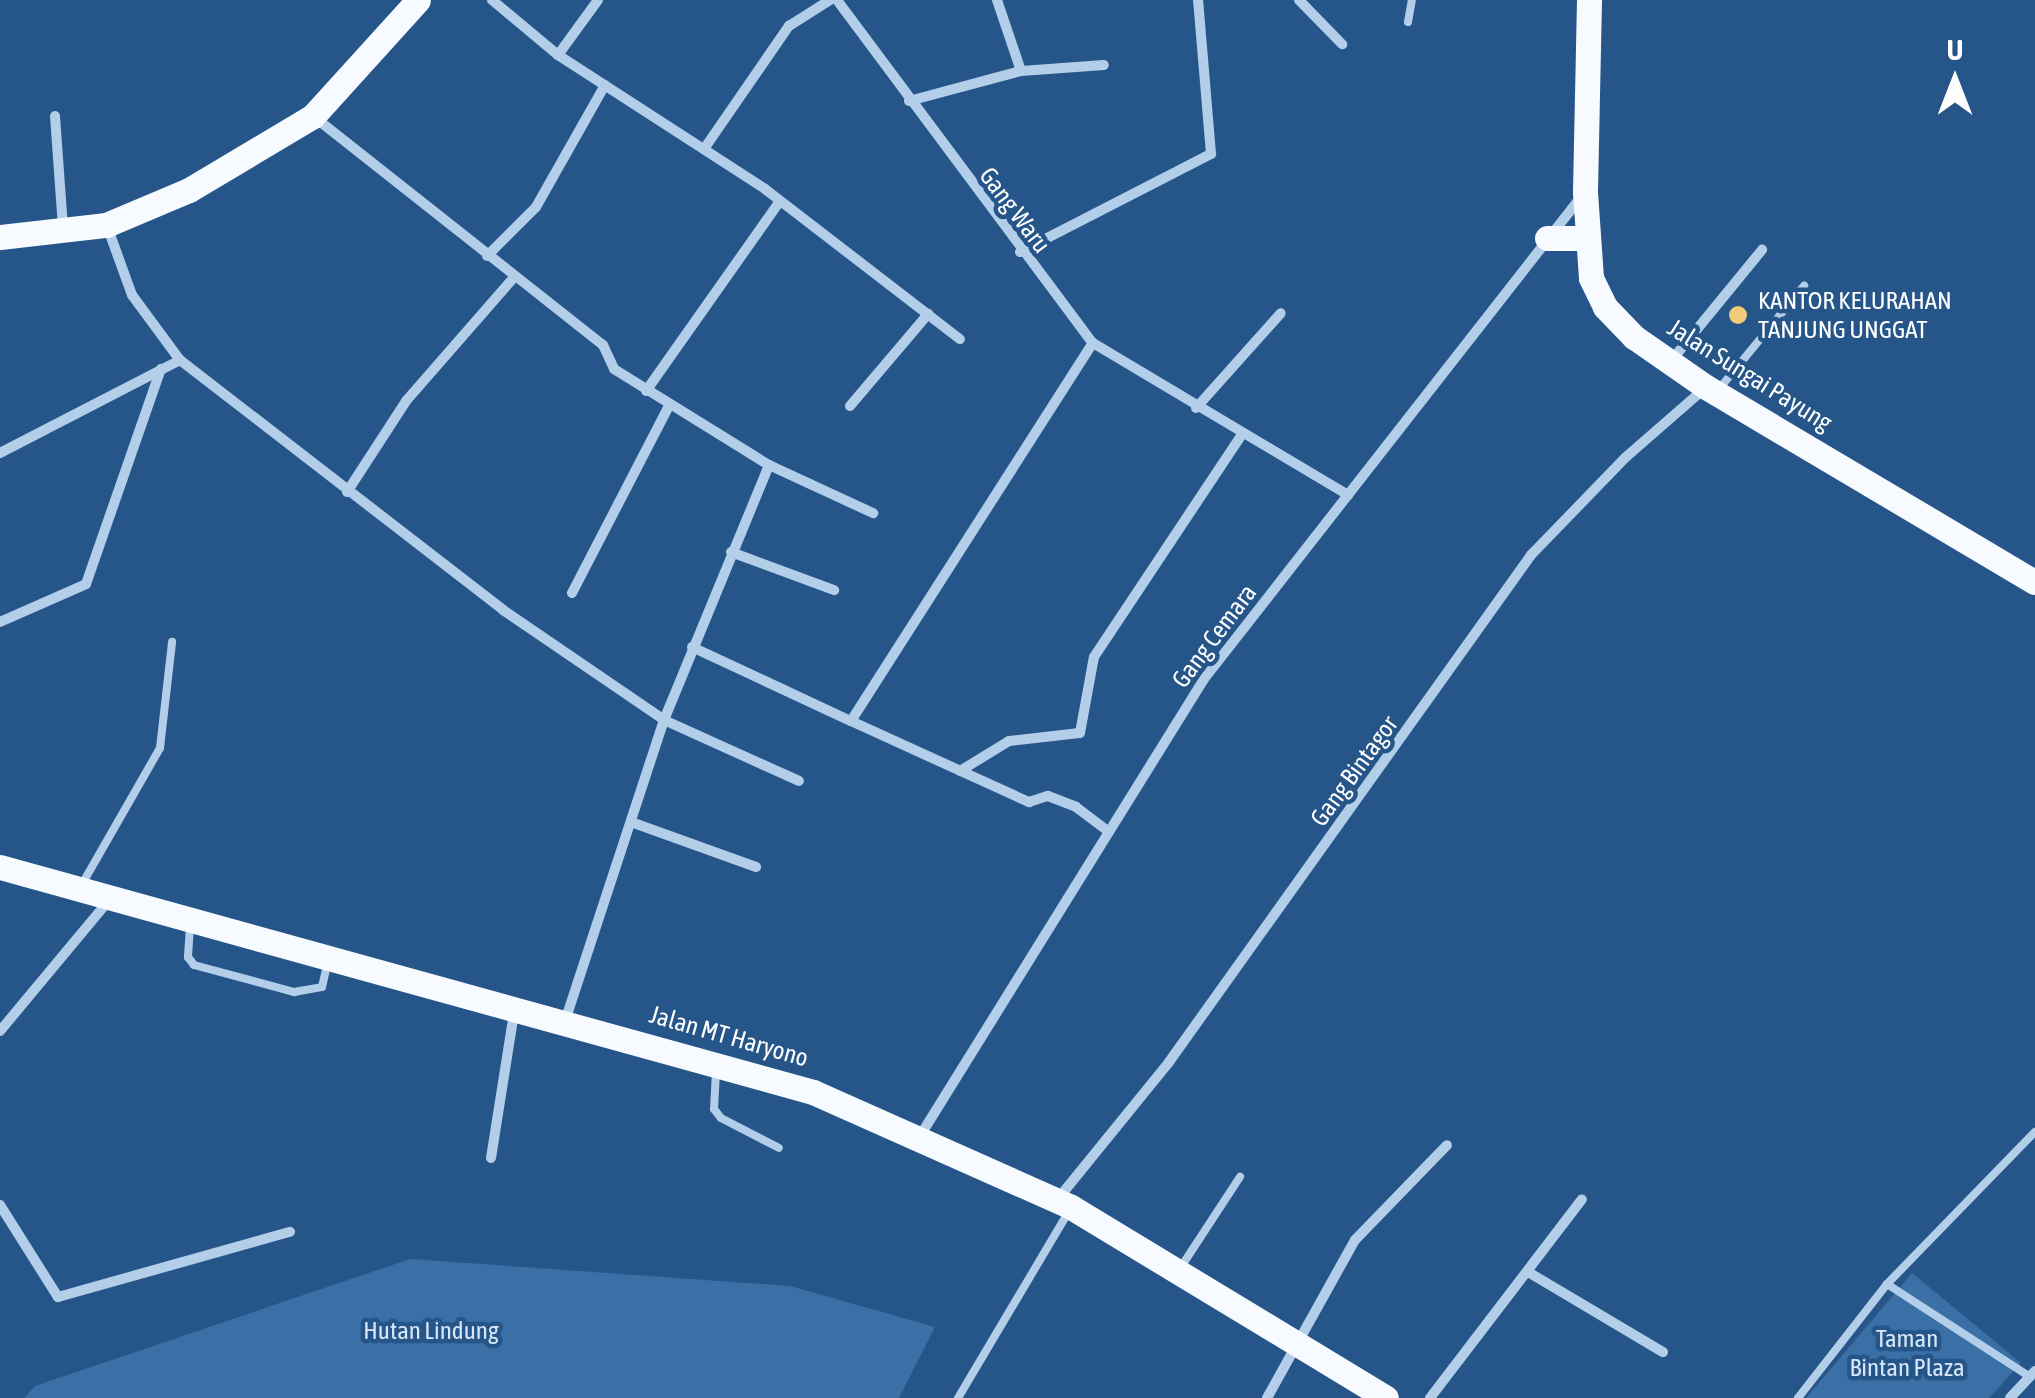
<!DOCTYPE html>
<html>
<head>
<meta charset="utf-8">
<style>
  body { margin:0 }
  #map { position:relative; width:2035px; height:1398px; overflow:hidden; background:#265689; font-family:"Asap Condensed",sans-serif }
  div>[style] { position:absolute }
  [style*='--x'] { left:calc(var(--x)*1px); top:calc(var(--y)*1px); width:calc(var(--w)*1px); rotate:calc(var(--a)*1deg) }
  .green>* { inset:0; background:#3b70a6 }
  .service>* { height:8px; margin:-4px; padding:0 4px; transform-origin:4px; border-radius:4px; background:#b3cee9 }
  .minor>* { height:10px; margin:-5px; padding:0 5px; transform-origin:5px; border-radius:5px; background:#b3cee9 }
  .primary>* { height:25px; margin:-12.5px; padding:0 12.5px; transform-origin:12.5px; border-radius:12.5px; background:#f7fafe }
  .dots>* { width:28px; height:28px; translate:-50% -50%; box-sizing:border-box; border:5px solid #265689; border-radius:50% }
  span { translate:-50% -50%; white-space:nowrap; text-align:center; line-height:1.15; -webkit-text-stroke:9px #265689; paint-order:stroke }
  .street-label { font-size:25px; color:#fff }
  .poi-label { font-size:25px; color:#fff }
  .left { translate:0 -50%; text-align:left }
  .park-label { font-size:25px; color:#d8e7f7 }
  .north { position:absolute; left:1905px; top:30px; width:100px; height:100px; -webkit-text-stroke:8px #265689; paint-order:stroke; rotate:0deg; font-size:28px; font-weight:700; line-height:40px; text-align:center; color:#fff }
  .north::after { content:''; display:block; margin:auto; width:35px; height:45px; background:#fff; clip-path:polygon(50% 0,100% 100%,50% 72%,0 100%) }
</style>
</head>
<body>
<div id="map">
  <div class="green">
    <div style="clip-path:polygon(410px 1259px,790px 1286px,935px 1327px,899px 1398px,24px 1398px,35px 1386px)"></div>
    <div style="clip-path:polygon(1912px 1273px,2021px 1363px,1989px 1398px,1806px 1398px)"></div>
  </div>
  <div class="service">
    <div style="--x:1408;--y:22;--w:22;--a:-80"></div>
    <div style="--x:1719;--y:389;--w:134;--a:-50.5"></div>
    <div style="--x:81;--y:886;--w:159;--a:-60.2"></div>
    <div style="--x:160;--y:748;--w:107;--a:-83.5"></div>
    <div style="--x:190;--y:927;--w:30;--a:94"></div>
    <div style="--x:188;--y:957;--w:10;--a:53"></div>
    <div style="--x:194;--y:965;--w:104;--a:15.1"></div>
    <div style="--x:294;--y:992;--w:28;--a:-10"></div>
    <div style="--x:322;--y:987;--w:27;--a:-77"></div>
    <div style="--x:716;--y:1071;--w:38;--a:93"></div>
    <div style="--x:714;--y:1109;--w:11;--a:52"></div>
    <div style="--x:721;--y:1118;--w:65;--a:27.3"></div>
    <div style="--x:1181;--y:1267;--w:108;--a:-56.8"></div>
    <div style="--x:1887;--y:1284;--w:171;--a:33"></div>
    <div style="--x:958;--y:1398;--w:217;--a:-59.3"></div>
    <div style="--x:1798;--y:1398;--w:145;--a:-52"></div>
    <div style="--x:1887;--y:1284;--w:212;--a:-45.8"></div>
  </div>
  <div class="minor">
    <div style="--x:492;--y:0;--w:86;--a:39.8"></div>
    <div style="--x:558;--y:55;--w:247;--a:32.9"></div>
    <div style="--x:765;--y:189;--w:246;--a:37.6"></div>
    <div style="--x:837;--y:0;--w:428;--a:53.3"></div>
    <div style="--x:1093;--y:343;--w:297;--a:30.8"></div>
    <div style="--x:997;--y:0;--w:75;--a:71.3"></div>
    <div style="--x:1299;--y:0;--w:62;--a:45.7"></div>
    <div style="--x:558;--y:55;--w:68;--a:-54"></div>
    <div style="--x:909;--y:101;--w:116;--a:-15"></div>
    <div style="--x:1021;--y:71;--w:83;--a:-4.1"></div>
    <div style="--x:55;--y:116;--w:111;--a:85.9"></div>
    <div style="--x:313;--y:116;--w:370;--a:38.3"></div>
    <div style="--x:603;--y:345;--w:26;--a:65"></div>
    <div style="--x:614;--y:369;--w:182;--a:31.8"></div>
    <div style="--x:769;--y:465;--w:115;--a:24.8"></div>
    <div style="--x:704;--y:149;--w:150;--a:-55.4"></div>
    <div style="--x:789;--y:26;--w:49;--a:-32.4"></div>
    <div style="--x:107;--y:226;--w:73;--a:70.1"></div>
    <div style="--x:132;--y:295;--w:81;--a:53.6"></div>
    <div style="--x:180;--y:360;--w:408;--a:37.7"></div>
    <div style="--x:503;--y:610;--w:195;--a:34.3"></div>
    <div style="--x:664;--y:720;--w:148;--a:24.3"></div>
    <div style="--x:1020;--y:252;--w:215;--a:-27.2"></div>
    <div style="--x:1211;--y:154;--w:155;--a:-94.8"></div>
    <div style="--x:487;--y:256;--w:69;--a:-45"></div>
    <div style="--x:536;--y:207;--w:140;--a:-60.5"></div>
    <div style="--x:1671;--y:361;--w:144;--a:-50.7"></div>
    <div style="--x:646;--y:391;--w:232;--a:-54.8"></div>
    <div style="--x:850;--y:406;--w:121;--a:-49.7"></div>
    <div style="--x:1196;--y:408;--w:127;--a:-48.2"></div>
    <div style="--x:0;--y:453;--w:203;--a:-27.3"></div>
    <div style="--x:347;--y:492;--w:108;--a:-57"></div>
    <div style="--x:406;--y:401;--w:164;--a:-48.9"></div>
    <div style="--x:731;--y:552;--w:110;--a:20.3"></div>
    <div style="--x:572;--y:593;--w:211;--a:-62.6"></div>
    <div style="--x:0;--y:622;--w:94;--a:-23.8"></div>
    <div style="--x:86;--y:584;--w:228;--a:-70.8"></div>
    <div style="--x:692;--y:647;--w:175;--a:25"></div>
    <div style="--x:851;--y:721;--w:449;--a:-57.4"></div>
    <div style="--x:851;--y:721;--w:196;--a:24.5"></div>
    <div style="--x:1029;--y:802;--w:20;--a:-18"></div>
    <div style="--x:1048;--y:796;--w:30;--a:21"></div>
    <div style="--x:1076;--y:807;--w:38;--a:37"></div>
    <div style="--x:960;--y:771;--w:57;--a:-31.5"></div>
    <div style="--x:1009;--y:741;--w:71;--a:-6.4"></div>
    <div style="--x:1080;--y:733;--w:77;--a:-79.6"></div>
    <div style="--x:1094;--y:657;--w:269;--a:-56.4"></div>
    <div style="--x:631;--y:822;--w:133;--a:19.8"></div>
    <div style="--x:565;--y:1021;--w:317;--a:-71.8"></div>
    <div style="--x:664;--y:720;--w:276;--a:-67.6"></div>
    <div style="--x:0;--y:1031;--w:173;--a:-50.2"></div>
    <div style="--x:920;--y:1136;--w:538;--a:-58.14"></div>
    <div style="--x:1204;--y:679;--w:612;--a:-51.97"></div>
    <div style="--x:491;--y:1158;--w:147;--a:-81"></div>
    <div style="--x:1057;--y:1200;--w:178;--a:-50.9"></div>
    <div style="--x:1169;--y:1062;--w:623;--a:-54.47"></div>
    <div style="--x:1531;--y:555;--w:136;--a:-45.9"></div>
    <div style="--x:1626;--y:457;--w:105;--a:-41.1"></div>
    <div style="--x:0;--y:1205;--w:109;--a:57.8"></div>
    <div style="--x:58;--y:1297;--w:241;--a:-15.7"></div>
    <div style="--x:1528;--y:1272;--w:157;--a:30.7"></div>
    <div style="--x:1267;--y:1398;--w:181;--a:-60.9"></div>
    <div style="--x:1355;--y:1240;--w:132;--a:-45.9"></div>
    <div style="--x:1430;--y:1398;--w:250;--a:-52.6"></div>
    <div style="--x:2010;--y:1398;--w:37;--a:-47"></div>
  </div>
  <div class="primary">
    <div style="--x:1589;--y:0;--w:192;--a:91.2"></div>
    <div style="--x:1585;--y:192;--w:86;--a:86"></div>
    <div style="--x:1591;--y:278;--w:32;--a:64"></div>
    <div style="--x:1605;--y:307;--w:42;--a:46"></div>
    <div style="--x:1634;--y:337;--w:88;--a:34.8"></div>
    <div style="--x:1706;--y:387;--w:382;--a:30.7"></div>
    <div style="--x:0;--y:237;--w:107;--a:-6.5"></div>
    <div style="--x:106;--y:225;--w:90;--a:-22.9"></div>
    <div style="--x:189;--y:190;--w:144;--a:-30.8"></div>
    <div style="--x:313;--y:116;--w:156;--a:-47.8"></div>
    <div style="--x:1547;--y:238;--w:41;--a:0"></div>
    <div style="--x:0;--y:867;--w:844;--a:15.47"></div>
    <div style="--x:813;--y:1092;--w:282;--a:24"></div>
    <div style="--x:1071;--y:1207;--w:368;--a:31.2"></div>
  </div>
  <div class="dots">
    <div style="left:1738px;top:315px;background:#f2ca79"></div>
  </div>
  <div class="street-label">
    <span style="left:1015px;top:210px;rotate:53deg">Gang Waru</span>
    <span style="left:1750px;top:375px;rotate:32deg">Jalan Sungai Payung</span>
    <span style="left:1214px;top:636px;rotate:-53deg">Gang Cemara</span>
    <span style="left:1354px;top:771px;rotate:-54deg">Gang Bintagor</span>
    <span style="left:729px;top:1036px;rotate:16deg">Jalan MT Haryono</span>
  </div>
  <div class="poi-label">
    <span class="left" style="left:1758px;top:315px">KANTOR KELURAHAN<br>TANJUNG UNGGAT</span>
  </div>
  <div class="park-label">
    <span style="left:431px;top:1330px">Hutan Lindung</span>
    <span style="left:1907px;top:1353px">Taman<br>Bintan Plaza</span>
  </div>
  <div class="north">U</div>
</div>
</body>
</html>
